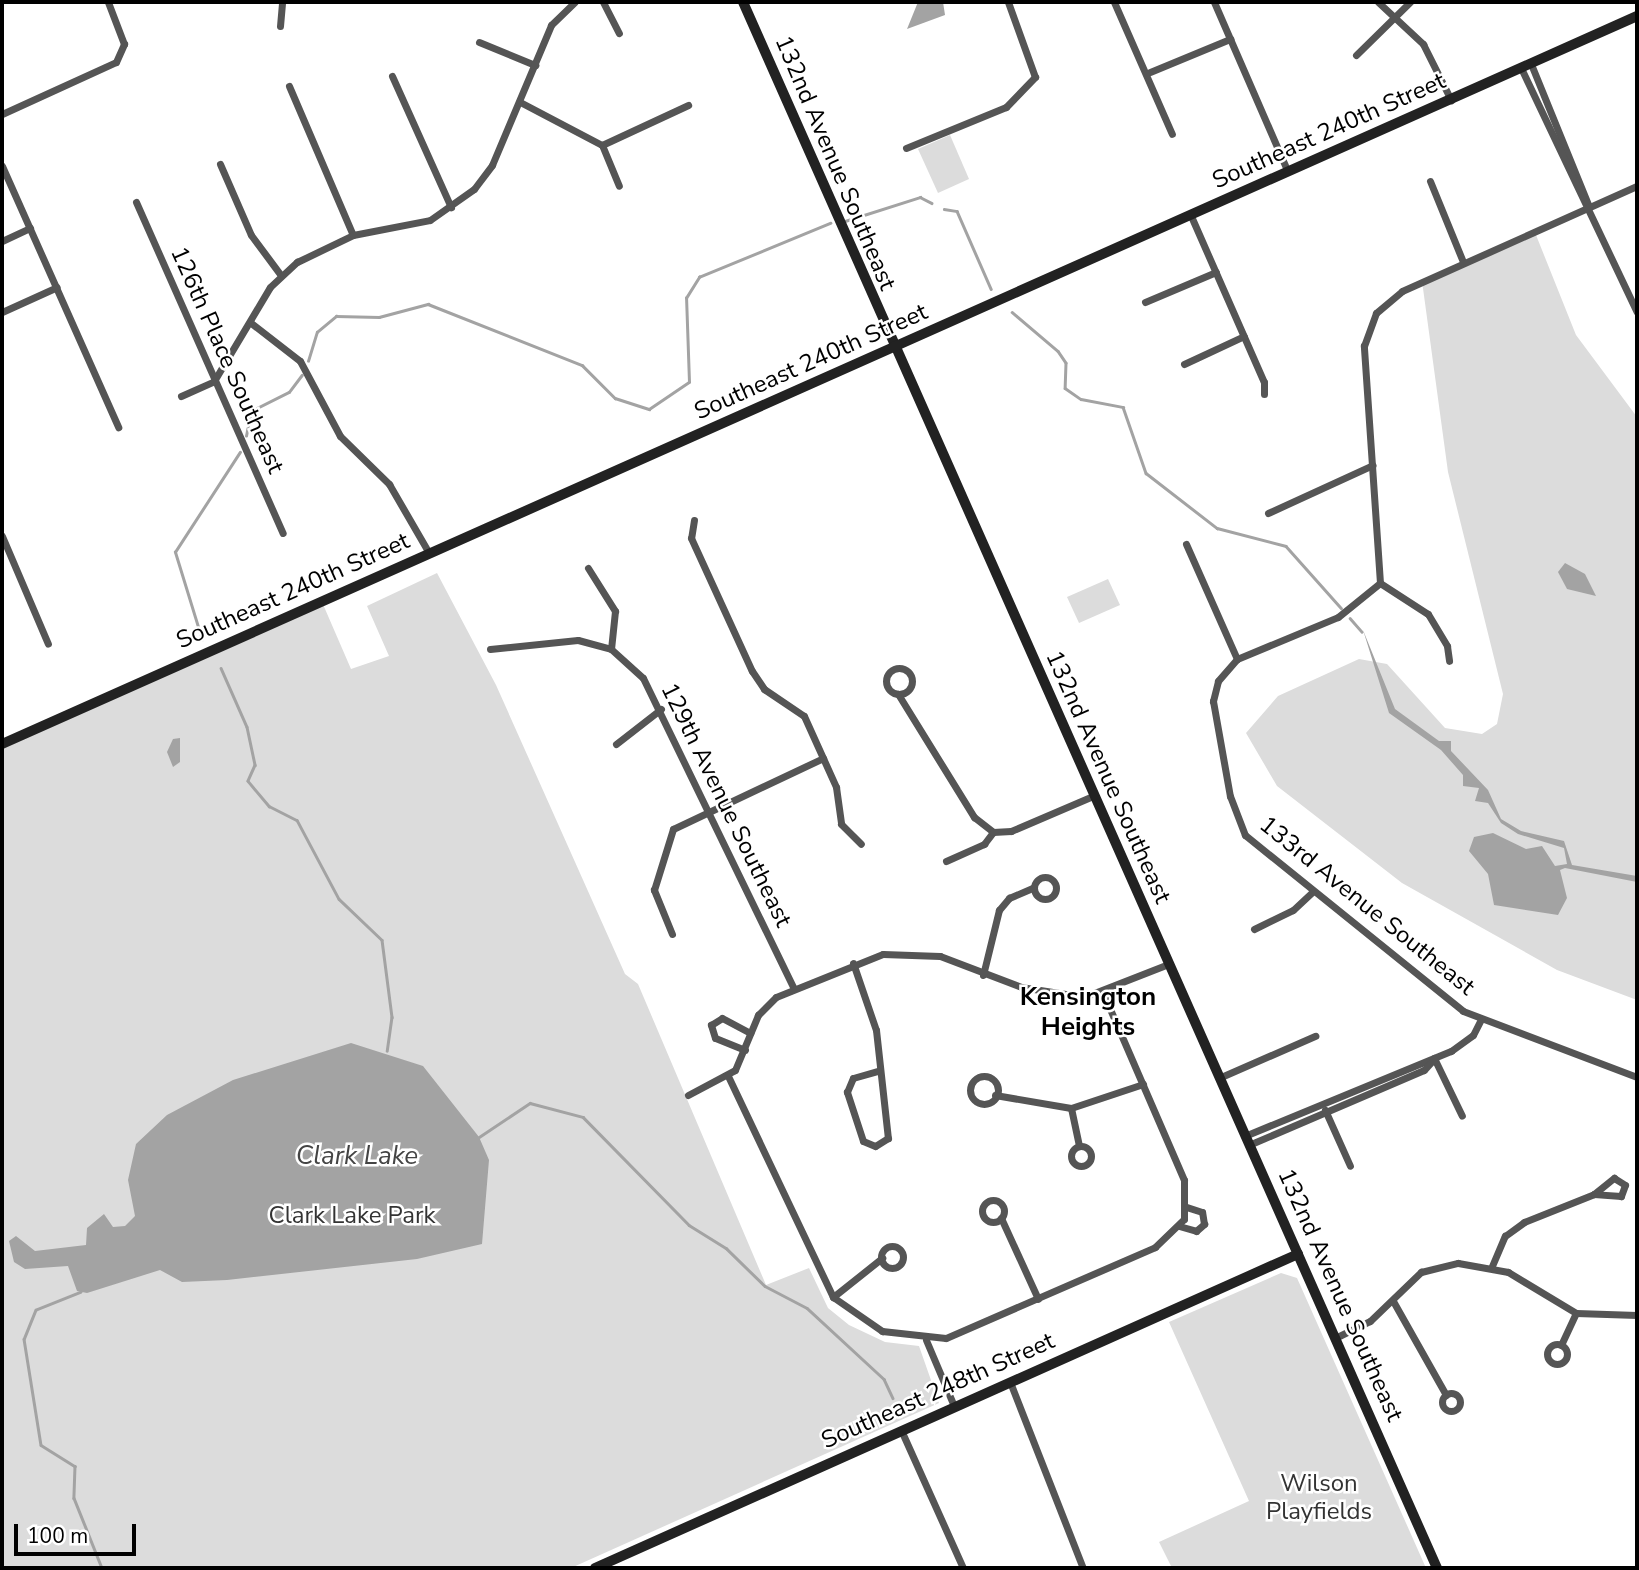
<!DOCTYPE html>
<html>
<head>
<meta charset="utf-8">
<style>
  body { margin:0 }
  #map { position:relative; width:1639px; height:1570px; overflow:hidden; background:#fff; font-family:"Nunito Sans",sans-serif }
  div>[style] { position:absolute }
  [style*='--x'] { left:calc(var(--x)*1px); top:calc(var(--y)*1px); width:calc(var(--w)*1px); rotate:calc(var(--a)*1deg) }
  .green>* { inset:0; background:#dcdcdc }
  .water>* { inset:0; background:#a3a3a3 }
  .stream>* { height:2.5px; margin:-1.25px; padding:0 1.25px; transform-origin:1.25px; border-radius:1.25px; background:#a3a3a3 }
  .street>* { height:7px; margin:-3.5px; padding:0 3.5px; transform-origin:3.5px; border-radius:3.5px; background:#555 }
  .street>.ring { margin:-3.5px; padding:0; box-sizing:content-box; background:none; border:7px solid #555; border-radius:50% }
  .secondary>* { height:10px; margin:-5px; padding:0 5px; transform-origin:5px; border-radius:5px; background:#222 }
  span { translate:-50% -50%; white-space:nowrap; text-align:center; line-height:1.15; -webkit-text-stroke:5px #fff; paint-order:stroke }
  .street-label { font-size:24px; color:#000 }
  .park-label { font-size:24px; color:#333 }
  .neighbourhood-label { font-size:26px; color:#000; font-weight:700 }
  .water-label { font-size:26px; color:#444; font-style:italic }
  .frame { position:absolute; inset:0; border:4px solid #000; pointer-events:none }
  .scale { position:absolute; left:14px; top:1524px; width:122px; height:32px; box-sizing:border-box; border:4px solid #000; border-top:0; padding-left:9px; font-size:21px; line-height:24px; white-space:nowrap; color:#000; -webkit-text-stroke:5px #fff; paint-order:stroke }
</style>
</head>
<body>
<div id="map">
  <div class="green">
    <div style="clip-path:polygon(950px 135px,969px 179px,938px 193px,918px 149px)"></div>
    <div style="clip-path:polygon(1534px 230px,1576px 335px,1637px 417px,1637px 1000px,1557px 970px,1402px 883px,1277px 786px,1246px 733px,1278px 696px,1359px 659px,1387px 664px,1445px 728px,1482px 734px,1497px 724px,1503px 694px,1448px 472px,1422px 281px)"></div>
    <div style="clip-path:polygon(437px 573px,496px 685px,625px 974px,638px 984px,766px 1285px,809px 1268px,828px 1308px,849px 1325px,885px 1342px,919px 1346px,939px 1403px,571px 1568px,2px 1568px,2px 744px,322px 602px,351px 669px,389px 656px,367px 606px)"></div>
    <div style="clip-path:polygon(1108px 579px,1120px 605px,1079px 623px,1067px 597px)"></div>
    <div style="clip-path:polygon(1281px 1273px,1297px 1278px,1426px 1568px,1172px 1568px,1159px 1542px,1249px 1501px,1169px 1322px)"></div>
  </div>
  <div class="water">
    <div style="clip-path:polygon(918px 2px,943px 2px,945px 15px,907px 29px)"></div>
    <div style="clip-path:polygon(1565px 563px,1585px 574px,1596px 596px,1567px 589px,1558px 572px)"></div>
    <div style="clip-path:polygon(1363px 630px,1395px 709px,1439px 741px,1451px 741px,1451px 751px,1488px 790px,1501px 819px,1521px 831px,1564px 841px,1572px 865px,1637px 876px,1637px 882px,1565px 868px,1560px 870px,1567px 898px,1558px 915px,1494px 905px,1488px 874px,1469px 851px,1474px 837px,1493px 833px,1526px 849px,1542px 846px,1555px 866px,1567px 864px,1564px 848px,1518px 834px,1501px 823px,1488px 803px,1475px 801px,1479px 788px,1463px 786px,1463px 775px,1441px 750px,1389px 713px)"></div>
    <div style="clip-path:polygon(180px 738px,180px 762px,173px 767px,167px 752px,173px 739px)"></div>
    <div style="clip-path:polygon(351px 1043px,423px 1066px,479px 1137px,489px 1160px,482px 1244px,417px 1259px,227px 1280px,182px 1282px,160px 1270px,87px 1293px,77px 1291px,68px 1266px,25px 1269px,14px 1262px,9px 1241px,16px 1236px,35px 1251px,86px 1245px,87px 1228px,104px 1214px,113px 1227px,125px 1226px,135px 1216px,128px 1180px,136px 1144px,167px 1115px,233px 1080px)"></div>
  </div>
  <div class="stream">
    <div style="--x:944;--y:209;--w:13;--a:9"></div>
    <div style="--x:957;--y:211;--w:85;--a:66.4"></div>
    <div style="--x:845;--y:221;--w:79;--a:-17.7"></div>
    <div style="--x:920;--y:197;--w:13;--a:27"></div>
    <div style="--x:1012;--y:312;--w:60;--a:40.3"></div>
    <div style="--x:1058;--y:351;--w:14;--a:56"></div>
    <div style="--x:1066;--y:363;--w:25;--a:92"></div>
    <div style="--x:1065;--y:388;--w:19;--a:35"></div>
    <div style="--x:1081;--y:399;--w:43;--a:10.8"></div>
    <div style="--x:1123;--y:407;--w:70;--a:70.8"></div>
    <div style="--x:1146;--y:473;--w:90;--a:37.8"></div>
    <div style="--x:1217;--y:528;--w:71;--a:14.6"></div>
    <div style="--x:1286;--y:546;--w:83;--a:48.4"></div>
    <div style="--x:308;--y:361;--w:30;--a:-73"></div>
    <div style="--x:317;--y:332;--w:25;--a:-40"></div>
    <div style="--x:336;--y:316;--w:43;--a:1.3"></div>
    <div style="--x:379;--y:317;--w:51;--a:-14.9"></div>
    <div style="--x:428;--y:304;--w:166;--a:21.6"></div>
    <div style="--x:582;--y:365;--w:47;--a:45"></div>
    <div style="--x:615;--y:398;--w:36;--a:18"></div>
    <div style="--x:649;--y:409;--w:48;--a:-34"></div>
    <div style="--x:689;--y:382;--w:84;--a:-92"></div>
    <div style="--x:686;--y:298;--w:25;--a:-58"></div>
    <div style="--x:699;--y:277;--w:142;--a:-22.4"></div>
    <div style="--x:246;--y:436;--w:25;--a:-79"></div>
    <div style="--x:251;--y:411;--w:42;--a:-26.6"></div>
    <div style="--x:289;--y:392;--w:21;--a:-53"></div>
    <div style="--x:1350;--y:618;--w:18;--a:49"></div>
    <div style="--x:202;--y:640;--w:92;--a:-107.1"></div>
    <div style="--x:175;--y:552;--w:119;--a:-57"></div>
    <div style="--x:221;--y:668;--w:64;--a:66.2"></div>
    <div style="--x:247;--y:727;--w:39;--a:78"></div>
    <div style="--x:255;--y:765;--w:17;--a:114"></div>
    <div style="--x:248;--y:781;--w:33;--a:50"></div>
    <div style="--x:269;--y:806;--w:31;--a:27"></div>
    <div style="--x:297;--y:820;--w:89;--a:62"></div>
    <div style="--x:339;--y:899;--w:59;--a:43.6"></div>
    <div style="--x:382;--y:940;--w:78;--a:82.6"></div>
    <div style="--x:392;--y:1017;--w:34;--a:98"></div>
    <div style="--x:479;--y:1137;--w:61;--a:-33.7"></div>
    <div style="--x:530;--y:1103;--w:55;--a:14.8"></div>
    <div style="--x:583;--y:1117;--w:151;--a:45.5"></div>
    <div style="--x:689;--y:1225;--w:44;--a:31.9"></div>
    <div style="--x:726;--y:1248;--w:54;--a:44.3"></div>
    <div style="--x:765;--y:1286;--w:47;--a:27.6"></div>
    <div style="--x:807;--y:1308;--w:105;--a:42.7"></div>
    <div style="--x:884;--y:1379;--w:21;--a:65"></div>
    <div style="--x:81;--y:1292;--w:48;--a:158.2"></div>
    <div style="--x:36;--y:1310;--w:31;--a:112"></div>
    <div style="--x:24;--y:1339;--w:107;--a:80.9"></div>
    <div style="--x:41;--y:1445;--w:40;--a:32"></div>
    <div style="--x:75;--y:1466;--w:32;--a:92"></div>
    <div style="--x:74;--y:1498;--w:75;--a:68.2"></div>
  </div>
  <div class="street">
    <div style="--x:603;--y:2;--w:35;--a:63"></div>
    <div style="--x:1114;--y:2;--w:144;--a:66.3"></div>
    <div style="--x:1214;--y:2;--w:185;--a:66.5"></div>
    <div style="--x:1378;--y:2;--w:62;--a:43"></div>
    <div style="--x:1423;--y:44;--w:63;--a:63.4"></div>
    <div style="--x:280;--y:26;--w:24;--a:-85"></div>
    <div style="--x:479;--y:42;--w:61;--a:22.3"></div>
    <div style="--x:1356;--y:55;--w:76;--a:-44.5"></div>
    <div style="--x:1531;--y:64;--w:154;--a:67.9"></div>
    <div style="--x:1521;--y:68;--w:270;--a:64.6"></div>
    <div style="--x:1150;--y:72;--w:87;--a:-22.4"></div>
    <div style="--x:392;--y:76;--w:144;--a:65.8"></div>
    <div style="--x:289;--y:86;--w:162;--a:66.8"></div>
    <div style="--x:520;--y:102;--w:93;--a:27.7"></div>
    <div style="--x:602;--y:145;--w:44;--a:67.5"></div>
    <div style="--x:2;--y:114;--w:125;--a:-24.5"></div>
    <div style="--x:116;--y:62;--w:20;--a:-66"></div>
    <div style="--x:124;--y:44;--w:45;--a:-110.9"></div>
    <div style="--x:602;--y:145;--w:95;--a:-24.9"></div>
    <div style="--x:906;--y:148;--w:108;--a:-22.3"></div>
    <div style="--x:1006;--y:107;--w:42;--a:-46"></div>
    <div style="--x:1035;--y:77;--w:80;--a:-109.8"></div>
    <div style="--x:220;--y:164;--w:77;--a:66.4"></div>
    <div style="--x:251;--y:235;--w:49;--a:53.4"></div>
    <div style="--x:2;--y:166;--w:286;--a:66"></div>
    <div style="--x:1430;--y:181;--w:87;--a:67.8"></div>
    <div style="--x:136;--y:202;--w:362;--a:66.1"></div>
    <div style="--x:1191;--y:216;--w:181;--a:66.3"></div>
    <div style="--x:1264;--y:382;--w:12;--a:90"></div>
    <div style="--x:2;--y:241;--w:31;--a:-25"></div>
    <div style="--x:1145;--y:302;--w:77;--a:-22.9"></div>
    <div style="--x:2;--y:312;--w:60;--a:-24.4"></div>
    <div style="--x:251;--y:323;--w:62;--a:37.8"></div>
    <div style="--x:300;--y:361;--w:85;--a:61.9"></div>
    <div style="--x:340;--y:436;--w:69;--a:44.4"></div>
    <div style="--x:389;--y:484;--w:80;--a:59.9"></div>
    <div style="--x:1184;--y:364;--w:66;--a:-25"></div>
    <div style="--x:181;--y:396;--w:36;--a:-24"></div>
    <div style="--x:214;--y:381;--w:109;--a:-59.2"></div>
    <div style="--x:270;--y:287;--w:37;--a:-43"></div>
    <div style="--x:297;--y:262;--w:62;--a:-25.7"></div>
    <div style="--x:353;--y:235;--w:78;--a:-11"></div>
    <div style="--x:430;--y:220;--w:54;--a:-35.2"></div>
    <div style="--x:474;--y:189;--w:30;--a:-53"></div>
    <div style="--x:492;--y:165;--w:152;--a:-67.1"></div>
    <div style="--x:551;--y:25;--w:33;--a:-44"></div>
    <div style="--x:1268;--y:513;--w:115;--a:-24.6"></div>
    <div style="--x:694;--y:520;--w:18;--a:99"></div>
    <div style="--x:691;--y:538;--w:146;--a:65.4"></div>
    <div style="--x:752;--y:671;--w:22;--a:56"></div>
    <div style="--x:764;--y:689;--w:48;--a:34"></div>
    <div style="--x:804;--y:716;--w:78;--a:65.7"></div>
    <div style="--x:836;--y:787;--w:37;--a:82"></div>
    <div style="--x:841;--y:824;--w:28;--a:45"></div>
    <div style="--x:2;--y:536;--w:117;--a:66.9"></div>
    <div style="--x:1186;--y:544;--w:126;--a:66.1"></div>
    <div style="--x:1237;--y:659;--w:29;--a:131"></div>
    <div style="--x:1218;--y:681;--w:21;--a:104"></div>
    <div style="--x:1213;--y:701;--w:97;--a:79.9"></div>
    <div style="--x:1230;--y:796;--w:42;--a:69"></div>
    <div style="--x:1245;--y:835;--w:280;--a:38.9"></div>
    <div style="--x:1463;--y:1011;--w:186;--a:20.8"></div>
    <div style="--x:588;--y:568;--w:51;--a:57.9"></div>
    <div style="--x:615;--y:611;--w:38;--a:96"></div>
    <div style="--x:1380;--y:583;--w:238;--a:-93.9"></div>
    <div style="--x:1364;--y:346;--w:35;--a:-70"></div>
    <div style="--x:1376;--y:313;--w:34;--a:-40"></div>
    <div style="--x:1402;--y:291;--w:257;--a:-24.1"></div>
    <div style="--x:1380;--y:583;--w:57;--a:32.9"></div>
    <div style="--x:1428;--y:614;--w:37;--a:59"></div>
    <div style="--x:1447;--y:646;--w:15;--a:82"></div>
    <div style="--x:490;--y:649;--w:88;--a:-5.8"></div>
    <div style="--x:578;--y:640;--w:34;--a:15"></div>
    <div style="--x:611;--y:649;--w:43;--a:42.2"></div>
    <div style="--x:643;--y:678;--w:343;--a:64.1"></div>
    <div style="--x:1237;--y:659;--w:109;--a:-22.6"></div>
    <div style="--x:1338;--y:617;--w:54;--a:-39"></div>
    <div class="ring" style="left:886px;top:668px;width:19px;height:19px"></div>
    <div style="--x:898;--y:694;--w:145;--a:58.3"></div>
    <div style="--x:974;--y:817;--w:24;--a:38"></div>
    <div style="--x:616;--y:744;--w:57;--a:-37.9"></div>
    <div style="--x:946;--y:861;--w:42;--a:-24.1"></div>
    <div style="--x:984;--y:844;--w:15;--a:-53"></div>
    <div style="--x:993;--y:832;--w:18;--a:-3"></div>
    <div style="--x:1011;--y:831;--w:89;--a:-23.1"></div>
    <div class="ring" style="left:1034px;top:877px;width:15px;height:15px"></div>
    <div style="--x:1254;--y:929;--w:43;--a:-26"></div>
    <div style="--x:1293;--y:910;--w:26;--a:-43"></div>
    <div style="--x:672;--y:934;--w:48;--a:-112.2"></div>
    <div style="--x:654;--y:890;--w:64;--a:-72.7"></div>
    <div style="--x:673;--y:829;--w:166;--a:-25.3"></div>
    <div style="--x:853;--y:963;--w:71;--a:71.1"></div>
    <div style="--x:876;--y:1030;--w:109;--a:83.7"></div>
    <div style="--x:888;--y:1138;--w:15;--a:148"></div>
    <div style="--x:875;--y:1146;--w:13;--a:-157"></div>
    <div style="--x:863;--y:1141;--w:52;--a:-108.1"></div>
    <div style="--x:847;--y:1092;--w:15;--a:-67"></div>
    <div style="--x:853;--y:1078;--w:26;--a:-16"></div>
    <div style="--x:983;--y:975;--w:67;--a:-76.2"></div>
    <div style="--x:999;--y:910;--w:16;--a:-50"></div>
    <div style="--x:1009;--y:898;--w:26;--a:-23"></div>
    <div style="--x:745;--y:1050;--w:32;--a:-158"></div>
    <div style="--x:715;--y:1038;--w:14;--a:-107"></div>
    <div style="--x:711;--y:1025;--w:13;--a:-32"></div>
    <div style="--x:722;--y:1018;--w:32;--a:28"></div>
    <div style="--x:1434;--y:1058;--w:64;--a:64.2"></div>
    <div class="ring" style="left:970px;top:1076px;width:21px;height:21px"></div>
    <div style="--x:728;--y:1076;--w:245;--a:64.6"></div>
    <div style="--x:833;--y:1297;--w:60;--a:34.8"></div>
    <div style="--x:882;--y:1331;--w:64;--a:6.2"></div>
    <div style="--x:946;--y:1338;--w:228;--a:-23.5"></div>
    <div style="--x:1155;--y:1247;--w:40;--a:-44"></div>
    <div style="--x:1184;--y:1219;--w:39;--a:-90"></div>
    <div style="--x:1184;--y:1180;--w:204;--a:-113.4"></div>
    <div style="--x:1221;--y:1077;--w:103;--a:-23.6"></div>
    <div style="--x:688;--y:1095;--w:53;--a:-28"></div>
    <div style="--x:735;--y:1070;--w:60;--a:-67.3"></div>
    <div style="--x:758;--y:1015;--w:25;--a:-45"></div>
    <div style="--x:776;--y:997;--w:115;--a:-21.9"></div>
    <div style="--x:883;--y:954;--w:57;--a:2"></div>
    <div style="--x:940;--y:956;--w:87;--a:20.9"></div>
    <div style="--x:1021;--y:987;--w:64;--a:9"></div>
    <div style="--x:1084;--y:997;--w:90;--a:-21.4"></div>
    <div style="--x:995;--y:1095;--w:77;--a:9.7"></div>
    <div style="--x:1071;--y:1108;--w:76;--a:-18.4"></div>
    <div style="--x:1071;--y:1108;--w:39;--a:78"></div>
    <div style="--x:1325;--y:1110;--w:61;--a:65.9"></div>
    <div style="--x:1247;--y:1135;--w:221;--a:-22.4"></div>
    <div style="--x:1451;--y:1051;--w:27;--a:-36"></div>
    <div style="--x:1473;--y:1035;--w:18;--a:-63"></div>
    <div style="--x:1251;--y:1144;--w:188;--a:-23.2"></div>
    <div style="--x:1424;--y:1070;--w:15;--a:-48"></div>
    <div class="ring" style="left:1071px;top:1146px;width:13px;height:13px"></div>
    <div class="ring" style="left:982px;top:1200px;width:15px;height:15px"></div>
    <div style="--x:1001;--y:1218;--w:89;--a:65.4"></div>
    <div style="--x:1179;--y:1226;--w:18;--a:16"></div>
    <div style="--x:1196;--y:1231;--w:11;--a:-41"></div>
    <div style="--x:1204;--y:1224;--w:12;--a:-99"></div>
    <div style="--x:1202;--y:1212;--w:16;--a:-162"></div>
    <div class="ring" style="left:881px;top:1246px;width:15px;height:15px"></div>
    <div style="--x:1492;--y:1266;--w:33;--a:-67"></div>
    <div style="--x:1505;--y:1236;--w:24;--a:-36"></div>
    <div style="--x:1524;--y:1222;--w:75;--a:-21.8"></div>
    <div style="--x:1594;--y:1194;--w:26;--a:-39"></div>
    <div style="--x:1614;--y:1178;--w:13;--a:32"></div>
    <div style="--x:1625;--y:1185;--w:12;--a:110"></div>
    <div style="--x:1621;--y:1196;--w:27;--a:-176"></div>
    <div style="--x:833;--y:1297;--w:63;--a:-38.5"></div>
    <div style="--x:1393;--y:1301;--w:108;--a:60.6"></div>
    <div style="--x:1335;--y:1338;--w:39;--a:-26"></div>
    <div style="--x:1370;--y:1321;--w:71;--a:-43.9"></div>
    <div style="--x:1421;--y:1272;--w:38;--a:-14"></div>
    <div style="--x:1458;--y:1263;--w:51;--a:10.2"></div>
    <div style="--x:1508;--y:1272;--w:79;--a:31.1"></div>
    <div style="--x:1576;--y:1313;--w:61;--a:1.9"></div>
    <div style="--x:926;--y:1340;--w:72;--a:67"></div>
    <div class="ring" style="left:1547px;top:1344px;width:13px;height:13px"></div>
    <div style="--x:1561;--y:1345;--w:35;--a:-65"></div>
    <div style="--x:1010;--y:1382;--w:200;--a:68.6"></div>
    <div class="ring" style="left:1442px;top:1393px;width:11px;height:11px"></div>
    <div style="--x:901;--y:1430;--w:151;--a:65.8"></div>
  </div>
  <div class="secondary">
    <div style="--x:743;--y:2;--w:1713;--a:66.1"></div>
    <div style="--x:2;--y:744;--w:1790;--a:-24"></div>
    <div style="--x:595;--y:1568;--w:770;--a:-24.07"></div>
  </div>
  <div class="street-label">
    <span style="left:1329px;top:131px;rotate:-24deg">Southeast 240th Street</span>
    <span style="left:835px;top:163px;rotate:67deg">132nd Avenue Southeast</span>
    <span style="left:227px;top:360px;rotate:66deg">126th Place Southeast</span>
    <span style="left:811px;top:362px;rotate:-24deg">Southeast 240th Street</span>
    <span style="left:293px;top:591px;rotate:-24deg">Southeast 240th Street</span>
    <span style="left:1108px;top:777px;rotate:66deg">132nd Avenue Southeast</span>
    <span style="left:726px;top:805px;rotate:64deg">129th Avenue Southeast</span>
    <span style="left:1367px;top:906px;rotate:39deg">133rd Avenue Southeast</span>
    <span style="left:1340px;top:1295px;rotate:66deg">132nd Avenue Southeast</span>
    <span style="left:938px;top:1391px;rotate:-24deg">Southeast 248th Street</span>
  </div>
  <div class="park-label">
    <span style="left:352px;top:1216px">Clark Lake Park</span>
    <span style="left:1319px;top:1498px">Wilson<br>Playfields</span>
  </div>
  <div class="neighbourhood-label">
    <span style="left:1088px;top:1012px">Kensington<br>Heights</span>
  </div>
  <div class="water-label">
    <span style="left:357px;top:1156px">Clark Lake</span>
  </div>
  <div class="frame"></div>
  <div class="scale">100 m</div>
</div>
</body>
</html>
